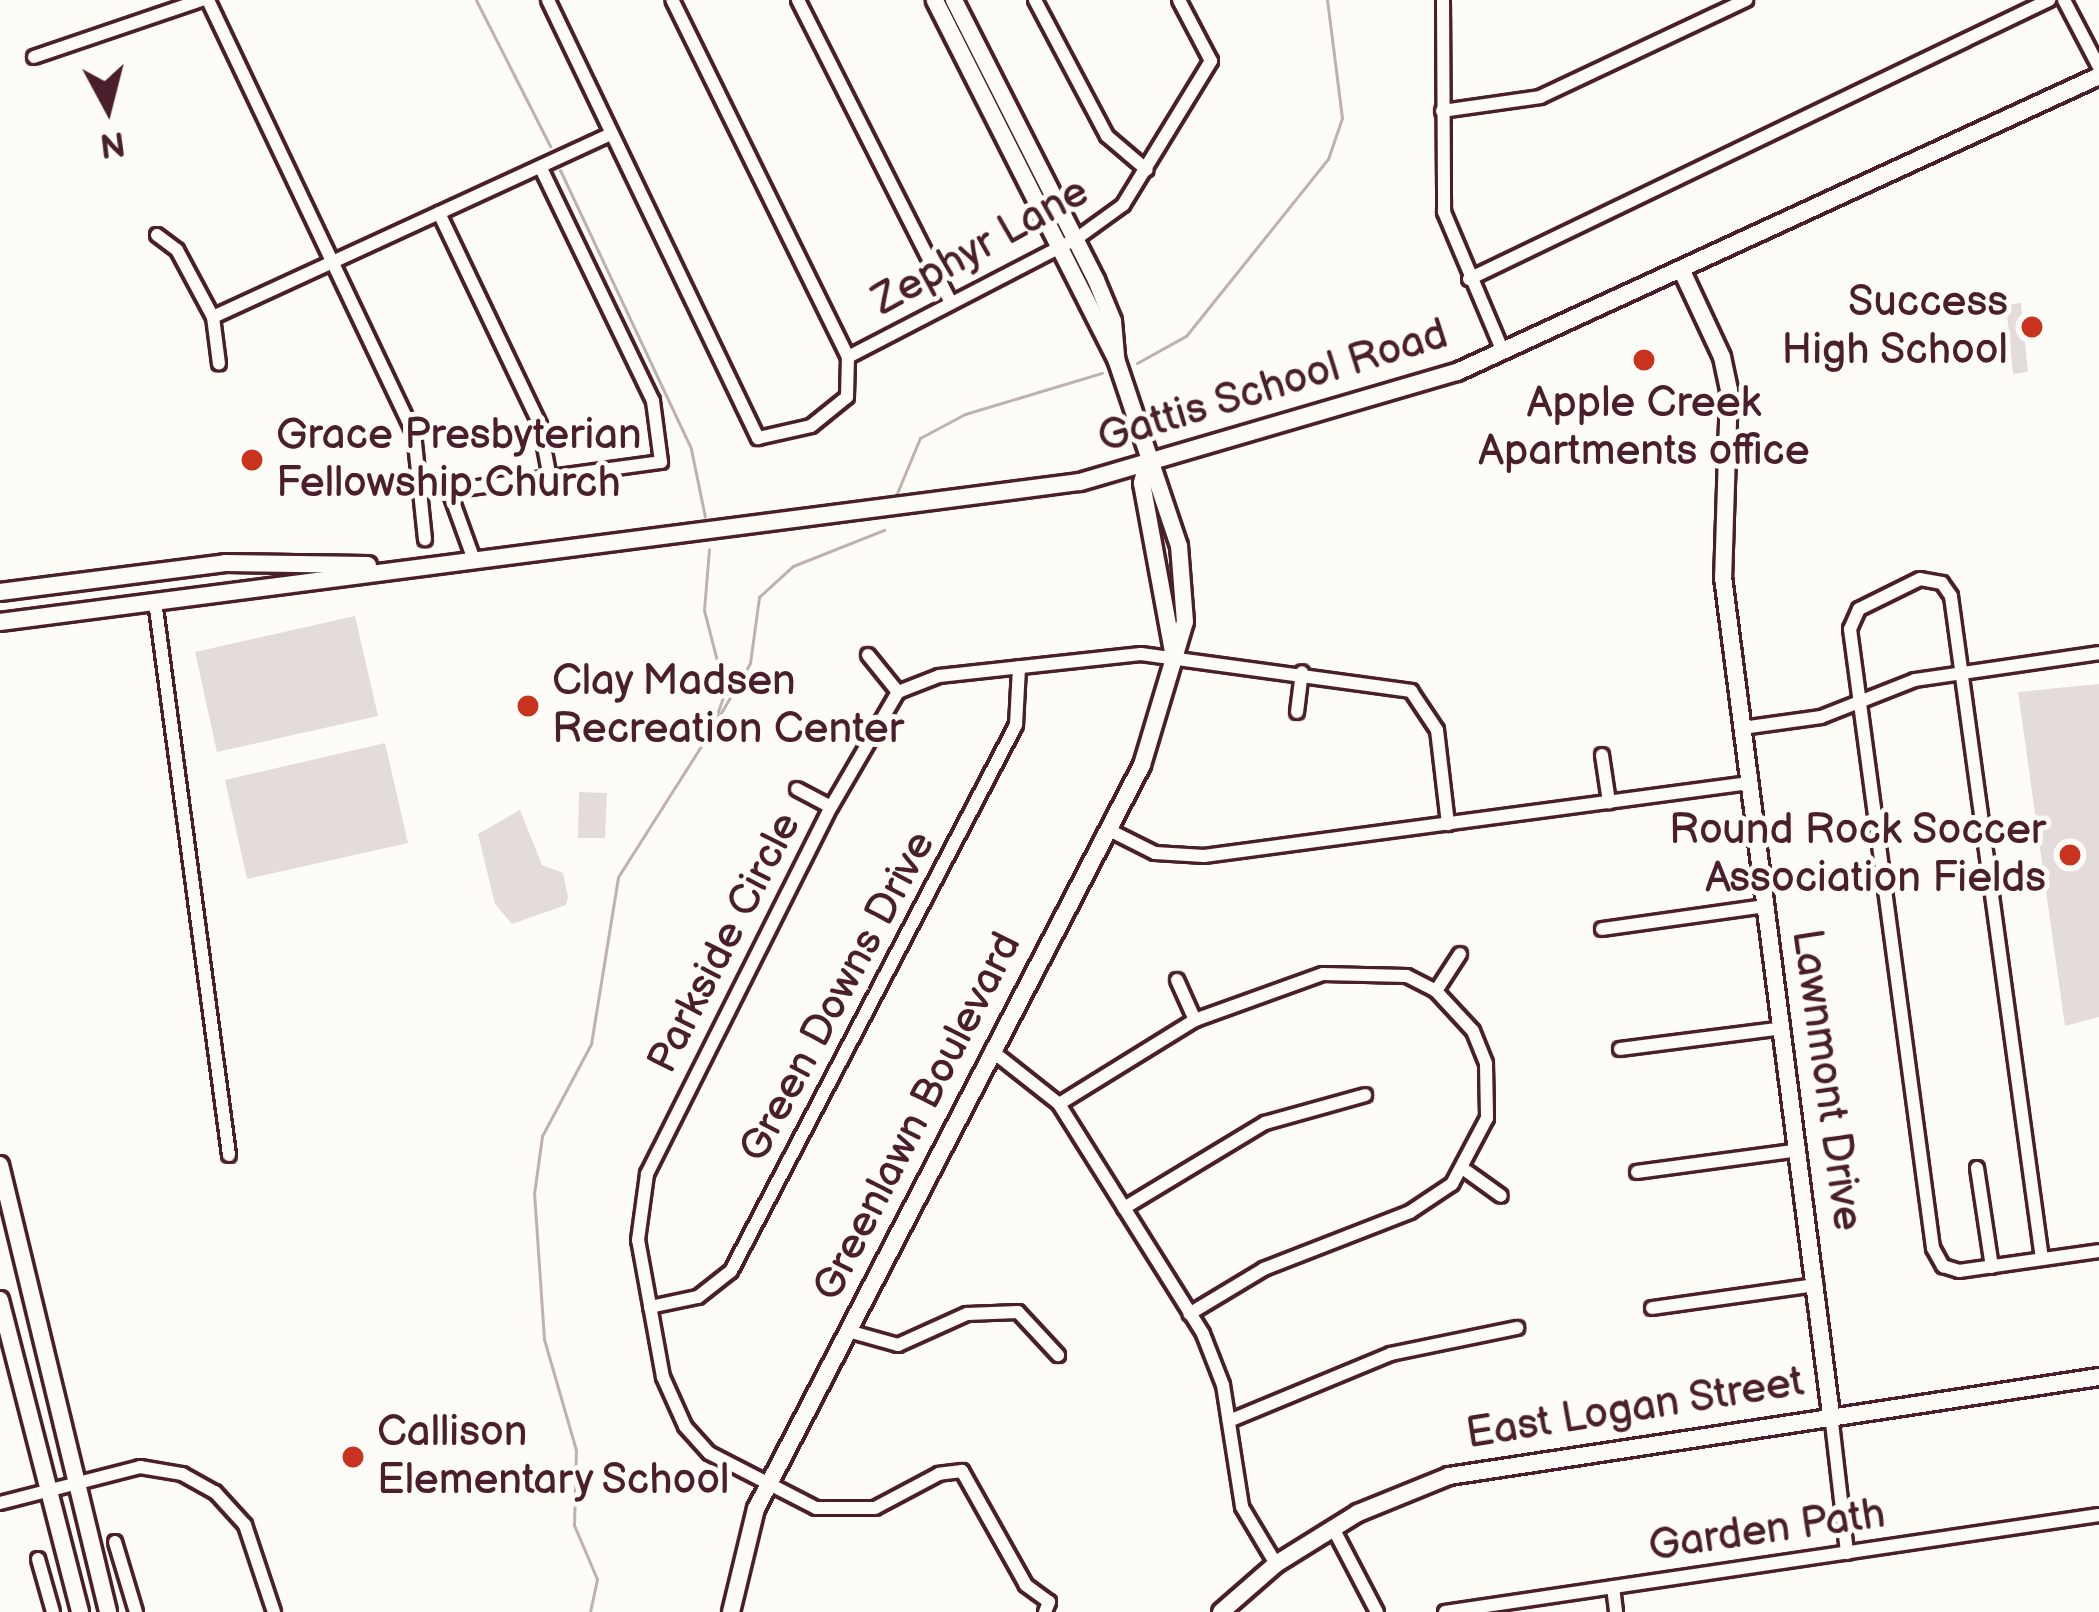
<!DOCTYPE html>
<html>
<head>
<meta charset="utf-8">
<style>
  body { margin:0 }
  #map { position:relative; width:2099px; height:1612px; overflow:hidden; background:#fdfcf7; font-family:"Balsamiq Sans",sans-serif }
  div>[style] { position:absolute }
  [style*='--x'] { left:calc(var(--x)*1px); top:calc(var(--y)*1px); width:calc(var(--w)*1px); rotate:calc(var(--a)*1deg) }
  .green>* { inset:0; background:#e3dcda }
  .stream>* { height:3px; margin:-1.5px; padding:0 1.5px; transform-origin:1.5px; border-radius:1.5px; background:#c0b1b1 }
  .roads { filter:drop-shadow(3px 0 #4a1f2b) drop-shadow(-3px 0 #4a1f2b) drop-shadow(0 3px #4a1f2b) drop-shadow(0 -3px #4a1f2b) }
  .street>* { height:12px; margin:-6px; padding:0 6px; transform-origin:6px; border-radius:6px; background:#fdfcf7 }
  .secondary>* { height:16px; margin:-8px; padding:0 8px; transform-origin:8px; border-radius:8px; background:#fdfcf7 }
  .dots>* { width:33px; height:33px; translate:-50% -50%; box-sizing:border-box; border:6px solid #fdfcf7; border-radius:50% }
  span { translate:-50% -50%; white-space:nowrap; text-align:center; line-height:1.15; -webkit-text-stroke:10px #fdfcf7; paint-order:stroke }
  .street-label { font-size:42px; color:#4a1f2b }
  .poi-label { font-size:42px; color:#4a1f2b }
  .right { translate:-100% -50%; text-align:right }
  .left { translate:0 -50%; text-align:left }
  .north { position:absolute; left:48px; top:48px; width:120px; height:120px; -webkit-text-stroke:9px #fdfcf7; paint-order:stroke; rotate:173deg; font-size:33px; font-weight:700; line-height:48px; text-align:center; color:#4a1f2b }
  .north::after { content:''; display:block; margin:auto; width:42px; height:54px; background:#4a1f2b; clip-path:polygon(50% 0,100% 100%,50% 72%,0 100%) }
</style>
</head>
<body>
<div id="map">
  <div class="green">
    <div style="clip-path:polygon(2021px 303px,2028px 372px,2013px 374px,2006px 305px)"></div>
    <div style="clip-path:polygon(355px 616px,378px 716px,217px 752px,195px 652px)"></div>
    <div style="clip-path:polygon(2099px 684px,2099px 1017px,2065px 1026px,2018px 692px)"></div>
    <div style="clip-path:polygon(385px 743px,408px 843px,247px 879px,225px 780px)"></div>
    <div style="clip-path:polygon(579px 792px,607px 793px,605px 838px,578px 838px)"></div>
    <div style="clip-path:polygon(520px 810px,542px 865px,563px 873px,568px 897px,566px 905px,512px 924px,495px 904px,478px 834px)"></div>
  </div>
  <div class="stream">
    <div style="--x:476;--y:0;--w:164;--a:63.1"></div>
    <div style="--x:560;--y:170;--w:308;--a:64.8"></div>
    <div style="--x:691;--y:449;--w:69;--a:78.4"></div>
    <div style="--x:1137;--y:363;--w:56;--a:-28.9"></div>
    <div style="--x:1186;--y:336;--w:227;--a:-51.3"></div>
    <div style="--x:1328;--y:159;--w:43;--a:-71.1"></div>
    <div style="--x:1342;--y:118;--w:119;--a:-97.2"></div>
    <div style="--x:895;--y:498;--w:65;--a:-67.4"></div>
    <div style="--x:920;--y:438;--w:51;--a:-28.1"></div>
    <div style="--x:965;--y:414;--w:143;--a:-16.7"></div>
    <div style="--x:715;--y:723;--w:69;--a:-59.7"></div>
    <div style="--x:750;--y:663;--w:67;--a:-82.2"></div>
    <div style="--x:759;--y:597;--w:46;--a:-42.4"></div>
    <div style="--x:793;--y:566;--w:98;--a:-21.6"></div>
    <div style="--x:590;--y:1612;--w:34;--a:-78"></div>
    <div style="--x:597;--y:1579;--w:59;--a:-113.1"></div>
    <div style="--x:574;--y:1525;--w:75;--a:-88.5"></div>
    <div style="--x:576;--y:1450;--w:116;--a:-106.1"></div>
    <div style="--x:544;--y:1339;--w:145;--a:-93.9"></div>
    <div style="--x:534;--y:1194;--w:59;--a:-82.1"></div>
    <div style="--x:542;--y:1136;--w:104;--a:-62"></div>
    <div style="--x:591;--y:1044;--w:169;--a:-80.8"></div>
    <div style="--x:618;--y:877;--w:175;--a:-57.6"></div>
    <div style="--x:712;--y:729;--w:39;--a:-71"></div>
    <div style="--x:725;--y:692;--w:85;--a:-104.4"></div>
    <div style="--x:704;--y:610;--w:61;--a:-85.3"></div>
  </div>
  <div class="roads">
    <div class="street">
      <div style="--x:208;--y:0;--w:480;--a:64.6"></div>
      <div style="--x:414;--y:433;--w:107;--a:84.1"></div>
      <div style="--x:548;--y:0;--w:486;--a:64.4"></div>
      <div style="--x:758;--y:438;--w:54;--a:-12.8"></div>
      <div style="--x:811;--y:426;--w:46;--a:-38.9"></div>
      <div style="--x:847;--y:397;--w:40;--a:-88.6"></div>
      <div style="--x:848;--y:357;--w:398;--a:-116.2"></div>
      <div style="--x:798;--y:0;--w:337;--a:63.2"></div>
      <div style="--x:1035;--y:0;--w:154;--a:62.1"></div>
      <div style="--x:1107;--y:136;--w:52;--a:40.4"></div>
      <div style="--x:1443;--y:0;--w:212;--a:89.7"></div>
      <div style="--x:1444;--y:212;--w:152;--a:67.1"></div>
      <div style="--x:2064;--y:0;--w:76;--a:62.4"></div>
      <div style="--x:34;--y:57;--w:176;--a:-18.8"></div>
      <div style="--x:1442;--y:111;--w:99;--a:-8.1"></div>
      <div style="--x:1540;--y:97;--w:228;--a:-25.2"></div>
      <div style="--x:439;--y:213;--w:235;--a:64.5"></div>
      <div style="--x:540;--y:425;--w:49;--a:79.4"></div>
      <div style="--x:157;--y:235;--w:25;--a:37"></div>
      <div style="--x:177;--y:250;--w:76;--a:61.8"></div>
      <div style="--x:213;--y:317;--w:47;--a:82.7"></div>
      <div style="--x:1469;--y:279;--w:644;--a:-25.69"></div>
      <div style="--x:213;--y:317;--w:437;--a:-24.7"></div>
      <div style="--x:848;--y:357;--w:257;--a:-27.4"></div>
      <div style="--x:1076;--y:239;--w:58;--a:-35.9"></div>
      <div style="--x:1123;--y:205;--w:169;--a:-58.6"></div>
      <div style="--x:1211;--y:61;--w:69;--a:-117.7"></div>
      <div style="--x:474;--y:560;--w:73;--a:-109.9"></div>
      <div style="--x:449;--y:491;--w:214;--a:-7.8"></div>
      <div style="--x:661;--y:462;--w:62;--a:-97.5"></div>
      <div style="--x:653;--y:401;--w:259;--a:-115.7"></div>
      <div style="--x:155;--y:601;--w:559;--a:82.39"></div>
      <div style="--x:868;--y:655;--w:48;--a:51"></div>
      <div style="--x:1297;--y:712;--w:40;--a:-82.9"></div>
      <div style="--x:1742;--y:728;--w:80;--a:-7.9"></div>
      <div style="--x:1821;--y:717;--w:101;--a:-21.5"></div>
      <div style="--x:1915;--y:680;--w:186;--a:-8.3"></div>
      <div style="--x:1602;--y:755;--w:48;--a:81.5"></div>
      <div style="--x:797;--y:789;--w:38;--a:28"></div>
      <div style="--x:1109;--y:830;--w:51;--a:26.6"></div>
      <div style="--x:1155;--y:853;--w:49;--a:3.5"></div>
      <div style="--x:1204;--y:856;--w:550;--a:-7.63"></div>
      <div style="--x:1602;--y:929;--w:166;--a:-8"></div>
      <div style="--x:1177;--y:980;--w:44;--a:65.8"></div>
      <div style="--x:1436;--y:991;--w:44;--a:-57"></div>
      <div style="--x:1620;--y:1049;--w:164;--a:-7.3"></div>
      <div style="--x:992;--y:1051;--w:85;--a:38.3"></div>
      <div style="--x:1059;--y:1104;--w:271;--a:57.9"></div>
      <div style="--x:1203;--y:1334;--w:55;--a:68.6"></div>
      <div style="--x:1223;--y:1385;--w:123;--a:81.1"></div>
      <div style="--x:1242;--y:1507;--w:66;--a:59.2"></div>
      <div style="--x:1059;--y:1104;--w:160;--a:-31.7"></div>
      <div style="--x:1195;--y:1020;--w:136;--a:-19.8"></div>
      <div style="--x:1323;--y:974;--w:84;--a:1.4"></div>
      <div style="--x:1407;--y:976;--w:33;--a:27"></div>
      <div style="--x:1436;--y:991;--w:54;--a:47.2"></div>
      <div style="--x:1473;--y:1031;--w:35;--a:68"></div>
      <div style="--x:1486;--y:1064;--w:54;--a:88.9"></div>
      <div style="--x:1487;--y:1118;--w:75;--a:117.9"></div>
      <div style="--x:1452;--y:1184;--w:50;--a:146.3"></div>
      <div style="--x:1410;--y:1212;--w:157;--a:158.7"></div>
      <div style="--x:1264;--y:1269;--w:87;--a:149"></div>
      <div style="--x:1977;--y:1168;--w:100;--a:81.4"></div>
      <div style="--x:1465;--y:1170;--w:44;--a:35.8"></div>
      <div style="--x:1637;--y:1172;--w:163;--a:-7.7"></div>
      <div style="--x:1124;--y:1208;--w:165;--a:-31.1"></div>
      <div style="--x:1265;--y:1123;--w:104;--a:-15.6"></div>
      <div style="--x:2042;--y:1259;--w:669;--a:-97.82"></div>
      <div style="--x:1951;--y:596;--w:16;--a:-125"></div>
      <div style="--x:1942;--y:583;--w:22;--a:-170"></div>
      <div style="--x:1920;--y:579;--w:68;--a:153.8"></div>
      <div style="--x:1859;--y:609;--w:22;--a:114"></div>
      <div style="--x:1850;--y:629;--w:625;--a:82.36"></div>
      <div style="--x:1933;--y:1248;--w:21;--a:61"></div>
      <div style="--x:1943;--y:1266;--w:17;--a:17"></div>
      <div style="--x:1959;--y:1271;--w:141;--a:-8.1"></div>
      <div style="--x:650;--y:1307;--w:49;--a:-11.8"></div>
      <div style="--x:698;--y:1297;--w:42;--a:-38.2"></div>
      <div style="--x:731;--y:1271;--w:616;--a:-62.44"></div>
      <div style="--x:1016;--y:725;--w:58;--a:-87"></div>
      <div style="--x:1652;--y:1308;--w:166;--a:-8"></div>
      <div style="--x:848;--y:1331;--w:52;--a:15.6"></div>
      <div style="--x:898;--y:1345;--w:76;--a:-24.2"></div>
      <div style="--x:967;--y:1314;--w:51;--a:-2.2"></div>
      <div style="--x:1018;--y:1312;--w:59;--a:47.1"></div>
      <div style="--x:1831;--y:1414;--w:140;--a:83.4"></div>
      <div style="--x:1229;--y:1421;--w:175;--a:-22.5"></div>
      <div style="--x:1391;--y:1354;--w:129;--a:-11.7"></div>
      <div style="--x:0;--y:1503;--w:145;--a:-14.4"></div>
      <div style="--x:140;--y:1467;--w:43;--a:9.5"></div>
      <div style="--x:182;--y:1474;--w:38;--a:29"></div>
      <div style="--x:215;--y:1492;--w:45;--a:47.7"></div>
      <div style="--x:245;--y:1525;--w:92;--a:71.6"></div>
      <div style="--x:1333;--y:1528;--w:95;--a:62.4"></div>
      <div style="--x:115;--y:1542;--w:73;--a:73.3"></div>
      <div style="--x:38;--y:1559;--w:55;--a:74.2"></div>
      <div style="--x:1613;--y:1587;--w:25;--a:83"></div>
      <div style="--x:1045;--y:1612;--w:11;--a:-68"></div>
      <div style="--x:1049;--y:1602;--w:29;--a:-144"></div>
      <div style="--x:1026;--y:1585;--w:131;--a:-119.3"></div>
      <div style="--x:962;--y:1471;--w:23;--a:173"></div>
      <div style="--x:939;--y:1474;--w:72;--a:152"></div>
      <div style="--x:875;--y:1508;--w:59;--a:180"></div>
      <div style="--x:816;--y:1508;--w:120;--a:-152.8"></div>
      <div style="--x:709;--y:1453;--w:36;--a:-132"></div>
      <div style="--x:685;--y:1426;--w:54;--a:-114.2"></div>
      <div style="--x:663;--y:1377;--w:139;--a:-100.3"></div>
      <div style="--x:638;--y:1240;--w:67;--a:-82.2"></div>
      <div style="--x:647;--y:1174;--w:411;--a:-63.4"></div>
      <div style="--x:831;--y:807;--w:133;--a:-59.8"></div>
      <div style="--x:898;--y:692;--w:44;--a:-21.3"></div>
      <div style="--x:939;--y:676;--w:203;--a:-6.2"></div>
      <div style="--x:1141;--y:654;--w:273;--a:7.8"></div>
      <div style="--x:1411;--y:691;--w:47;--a:56.3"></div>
      <div style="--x:1437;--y:730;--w:95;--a:83.3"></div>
      <div style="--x:1445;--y:1612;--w:661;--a:-8.44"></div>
    </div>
    <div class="secondary">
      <div style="--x:954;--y:0;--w:314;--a:63.1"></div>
      <div style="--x:1096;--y:280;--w:44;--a:67.5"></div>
      <div style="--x:1113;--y:321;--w:38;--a:85"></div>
      <div style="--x:1681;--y:269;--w:97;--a:65"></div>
      <div style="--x:1722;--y:357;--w:34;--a:78"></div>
      <div style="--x:1729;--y:390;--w:187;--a:91.8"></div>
      <div style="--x:1723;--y:577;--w:844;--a:82.65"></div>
      <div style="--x:1147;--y:464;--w:20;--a:105"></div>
      <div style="--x:1142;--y:483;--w:177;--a:79.6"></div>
      <div style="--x:0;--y:592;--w:227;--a:-7.3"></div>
      <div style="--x:225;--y:563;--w:143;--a:0.8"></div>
      <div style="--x:0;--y:622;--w:1089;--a:-7.39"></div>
      <div style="--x:1080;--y:482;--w:393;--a:-16.3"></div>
      <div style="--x:1457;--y:372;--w:707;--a:-24.75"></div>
      <div style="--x:0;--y:1165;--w:460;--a:76.4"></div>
      <div style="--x:0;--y:1300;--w:322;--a:75.6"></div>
      <div style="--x:731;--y:1612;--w:106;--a:-76.4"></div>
      <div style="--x:756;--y:1509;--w:838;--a:-62.58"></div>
      <div style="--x:1142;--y:765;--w:149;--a:-73.3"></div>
      <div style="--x:1185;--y:622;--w:76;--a:-94.5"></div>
      <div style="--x:1179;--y:546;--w:197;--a:-108.6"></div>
      <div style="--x:1116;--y:359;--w:402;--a:-116.8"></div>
      <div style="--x:1221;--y:1612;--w:73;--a:-41.1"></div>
      <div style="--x:1276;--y:1564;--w:97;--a:-31.9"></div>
      <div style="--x:1358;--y:1513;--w:98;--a:-22.1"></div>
      <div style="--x:1449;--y:1476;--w:657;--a:-8.66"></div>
    </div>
  </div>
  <div class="dots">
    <div style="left:2032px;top:327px;background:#c8321e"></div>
    <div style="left:1644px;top:360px;background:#c8321e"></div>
    <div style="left:252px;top:460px;background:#c8321e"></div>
    <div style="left:528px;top:706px;background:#c8321e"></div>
    <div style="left:2070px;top:855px;background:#c8321e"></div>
    <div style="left:353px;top:1457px;background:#c8321e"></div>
  </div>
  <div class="street-label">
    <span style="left:981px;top:247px;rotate:-29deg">Zephyr Lane</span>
    <span style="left:1273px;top:387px;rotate:-17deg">Gattis School Road</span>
    <span style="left:725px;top:943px;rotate:-63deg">Parkside Circle</span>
    <span style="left:838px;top:997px;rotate:-62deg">Green Downs Drive</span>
    <span style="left:1826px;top:1080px;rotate:82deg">Lawnmont Drive</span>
    <span style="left:918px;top:1117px;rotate:-63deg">Greenlawn Boulevard</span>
    <span style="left:1635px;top:1409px;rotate:-9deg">East Logan Street</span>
    <span style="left:1767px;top:1531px;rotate:-8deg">Garden Path</span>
  </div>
  <div class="poi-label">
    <span class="right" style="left:2008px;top:327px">Success<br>High School</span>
    <span style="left:1644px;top:428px">Apple Creek<br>Apartments office</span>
    <span class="left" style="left:276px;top:460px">Grace Presbyterian<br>Fellowship Church</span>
    <span class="left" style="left:552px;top:706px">Clay Madsen<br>Recreation Center</span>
    <span class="right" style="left:2046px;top:855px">Round Rock Soccer<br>Association Fields</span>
    <span class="left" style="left:377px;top:1457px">Callison<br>Elementary School</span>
  </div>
  <div class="north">N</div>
</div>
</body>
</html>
